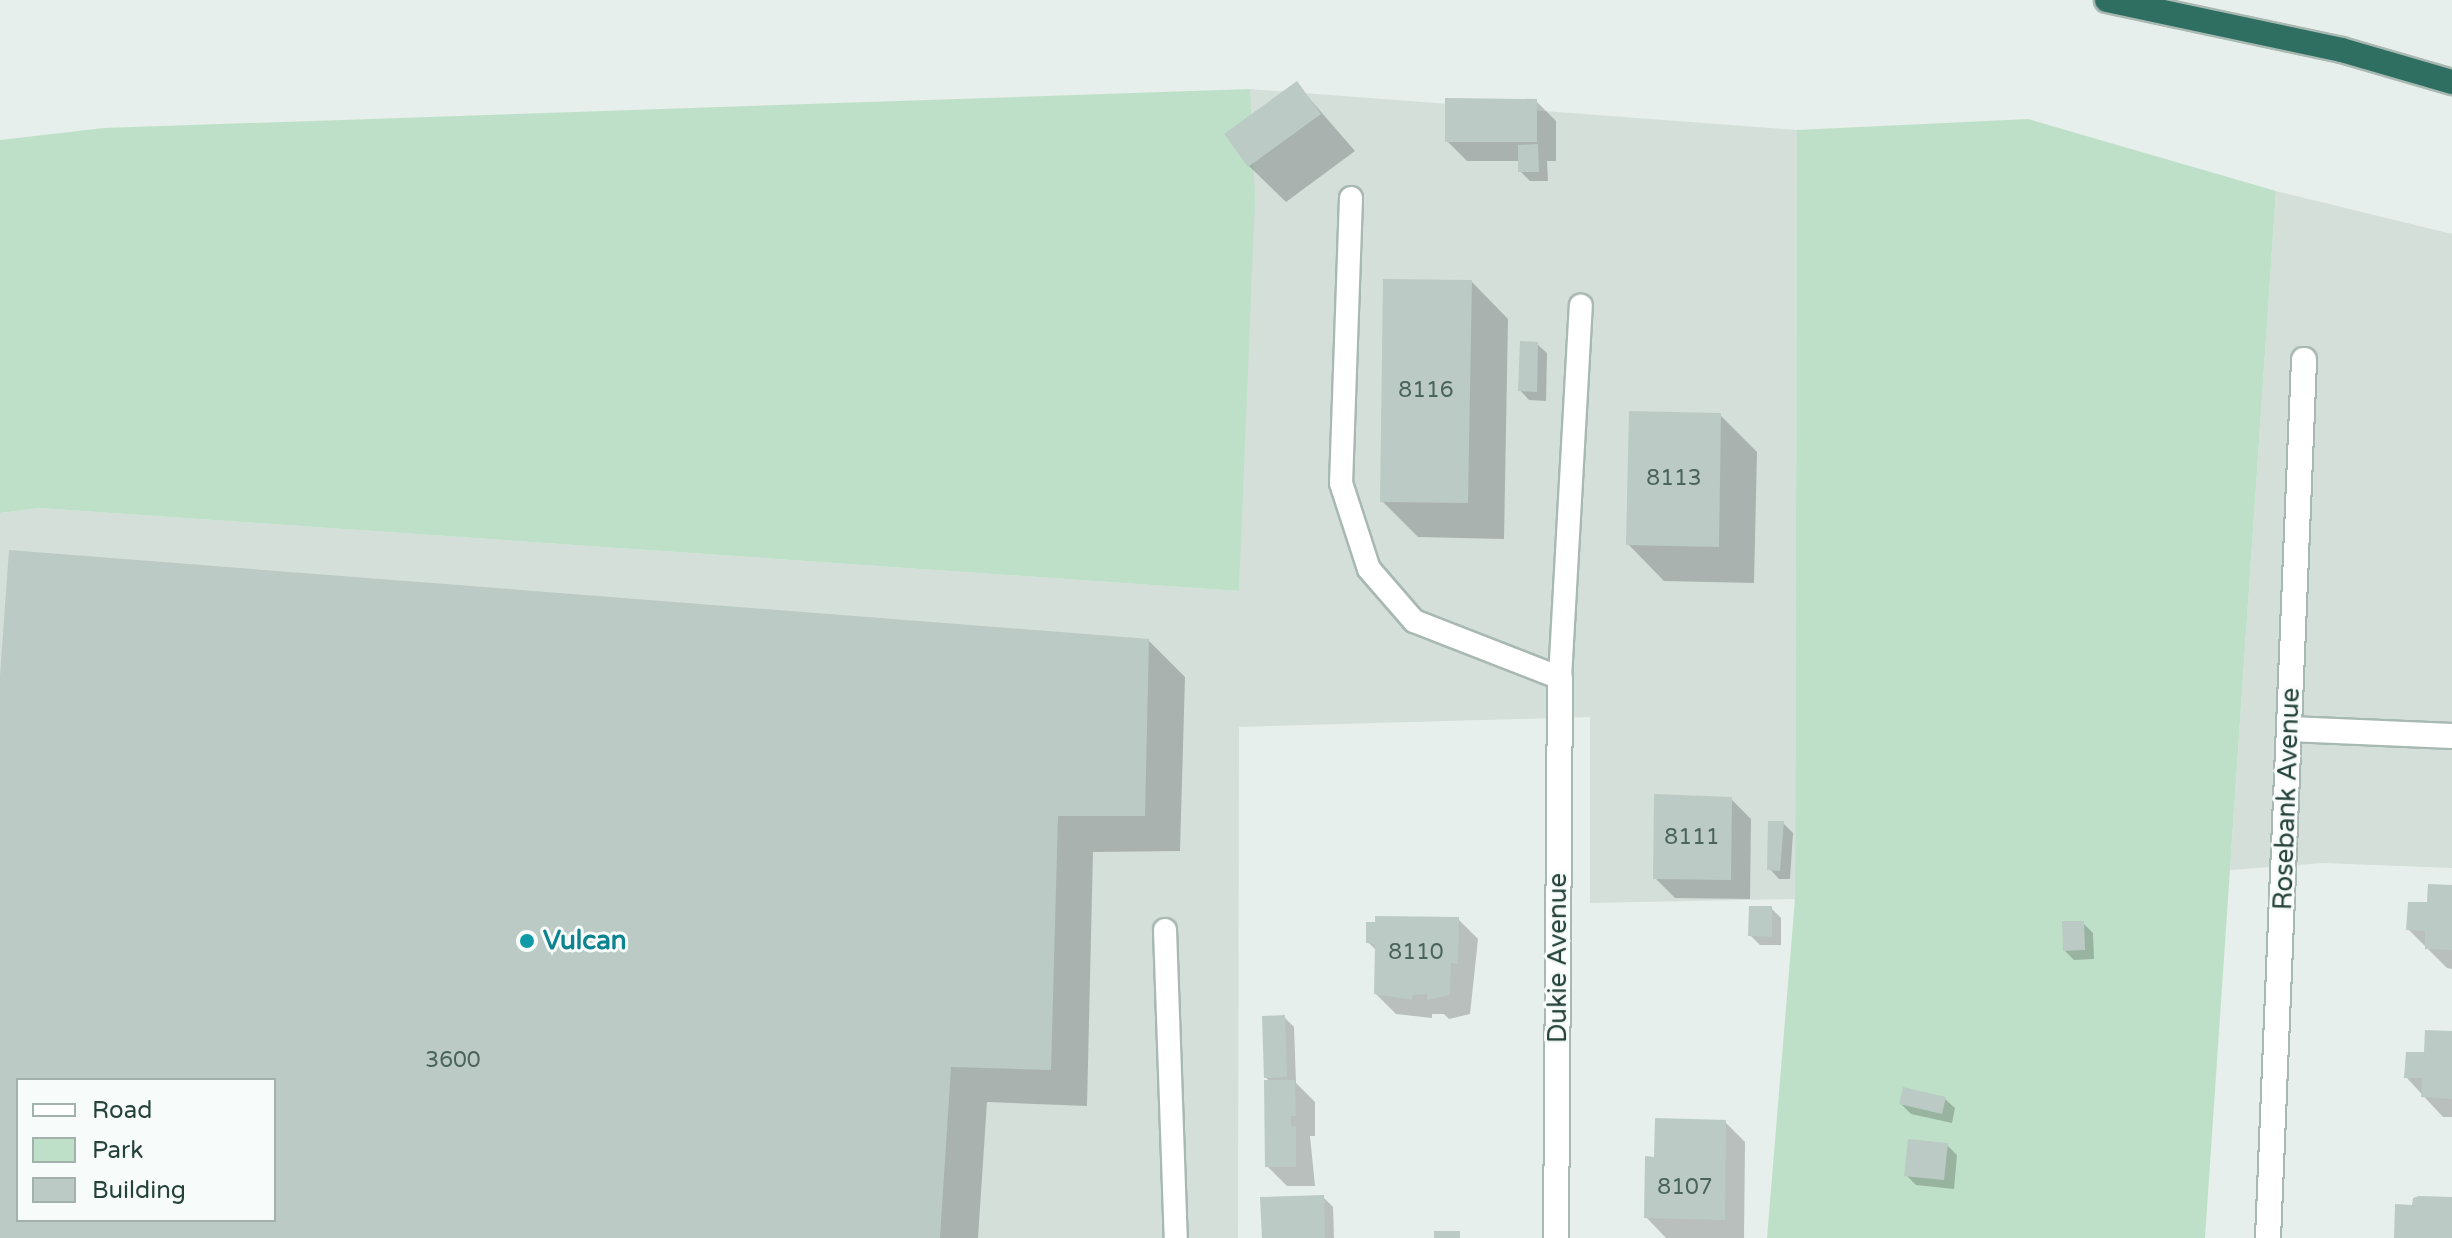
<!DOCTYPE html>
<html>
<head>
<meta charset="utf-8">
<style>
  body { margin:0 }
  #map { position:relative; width:2452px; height:1238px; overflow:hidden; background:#e6efeb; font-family:"Varela Round",sans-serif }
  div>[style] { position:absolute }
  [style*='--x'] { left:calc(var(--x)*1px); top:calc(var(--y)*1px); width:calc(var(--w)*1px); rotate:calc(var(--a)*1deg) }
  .built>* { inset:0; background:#d4dfda }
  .green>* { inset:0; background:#bfe0c8 }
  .shadow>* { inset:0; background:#0003 }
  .building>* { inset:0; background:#bbcac4 }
  .roads { filter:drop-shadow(2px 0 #a8b8b2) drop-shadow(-2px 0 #a8b8b2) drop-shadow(0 2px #a8b8b2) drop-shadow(0 -2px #a8b8b2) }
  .service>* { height:22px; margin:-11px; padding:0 11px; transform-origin:11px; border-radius:11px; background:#fff }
  .minor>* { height:24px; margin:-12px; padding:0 12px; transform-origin:12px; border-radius:12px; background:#fff }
  .motorway>* { height:24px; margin:-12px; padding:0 12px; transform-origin:12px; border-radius:12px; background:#2f6f62 }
  .dots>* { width:22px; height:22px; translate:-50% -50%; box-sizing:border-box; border:4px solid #f7fbf9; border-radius:50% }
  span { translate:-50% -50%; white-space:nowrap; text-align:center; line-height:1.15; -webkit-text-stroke:6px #f7fbf9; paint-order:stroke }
  .number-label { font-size:22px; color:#4a645c }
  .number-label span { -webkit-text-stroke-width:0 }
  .street-label { font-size:26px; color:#24423a }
  .culture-label { font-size:26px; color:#0d838f; font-weight:700 }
  .left { translate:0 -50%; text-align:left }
  .legend { position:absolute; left:16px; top:1078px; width:260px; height:144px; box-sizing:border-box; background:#f7fbf9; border:2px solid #a3b1ad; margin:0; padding:10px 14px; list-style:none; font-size:24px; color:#24423a }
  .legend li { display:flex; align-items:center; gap:16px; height:40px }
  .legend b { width:40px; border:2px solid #a3b1ad }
</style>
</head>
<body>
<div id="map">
  <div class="built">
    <div style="clip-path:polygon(evenodd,1250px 89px,1797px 130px,1795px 899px,1590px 903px,1590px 717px,1239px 727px,1238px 1238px,0 1238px,0 513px,40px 508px,1239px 591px,1250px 89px,18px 1080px,274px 1080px,274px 1220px,18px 1220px,18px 1080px)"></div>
    <div style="clip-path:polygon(2276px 191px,2452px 234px,2452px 868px,2323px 863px,2230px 870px)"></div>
  </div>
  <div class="green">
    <div style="clip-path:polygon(1250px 89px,1255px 199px,1239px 591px,40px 508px,0 513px,0 140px,104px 128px)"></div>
    <div style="clip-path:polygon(2028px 119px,2276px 191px,2205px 1238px,1767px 1238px,1795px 899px,1797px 130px)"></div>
  </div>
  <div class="shadow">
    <div style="clip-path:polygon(1296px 83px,1355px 151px,1286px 202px,1249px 166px)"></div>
    <div style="clip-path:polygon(1536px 101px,1556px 121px,1556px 161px,1547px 161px,1548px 181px,1530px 181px,1520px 171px,1520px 161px,1467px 161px,1447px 141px)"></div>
    <div style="clip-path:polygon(1472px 282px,1508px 319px,1504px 539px,1418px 537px,1382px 501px)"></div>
    <div style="clip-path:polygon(1537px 344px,1547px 353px,1546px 401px,1529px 400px,1520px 390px)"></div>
    <div style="clip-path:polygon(1720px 415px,1757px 452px,1754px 583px,1664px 581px,1628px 544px)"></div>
    <div style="clip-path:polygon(evenodd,1149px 641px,1185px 677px,1180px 851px,1093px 852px,1087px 1106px,987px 1102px,978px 1238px,0 1238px,0 702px,1149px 641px,18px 1080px,274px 1080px,274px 1220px,18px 1220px,18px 1080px)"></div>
    <div style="clip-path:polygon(1731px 799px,1751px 819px,1750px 899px,1675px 898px,1655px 878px)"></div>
    <div style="clip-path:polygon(1783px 823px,1793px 833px,1790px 879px,1779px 879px,1770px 869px)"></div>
    <div style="clip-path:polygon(2452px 887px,2452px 969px,2447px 968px,2408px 929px)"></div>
    <div style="clip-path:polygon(1771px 908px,1781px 918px,1781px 945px,1760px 945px,1750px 935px)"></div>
    <div style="clip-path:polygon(1458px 919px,1478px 939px,1470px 1014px,1449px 1019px,1444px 1014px,1432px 1014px,1432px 1018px,1396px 1014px,1376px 994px,1377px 951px,1368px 942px)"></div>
    <div style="clip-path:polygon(2083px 923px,2093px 933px,2094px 959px,2074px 960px,2064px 950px)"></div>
    <div style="clip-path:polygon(1284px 1017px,1294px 1027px,1296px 1083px,1315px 1102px,1315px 1136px,1310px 1136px,1315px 1186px,1287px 1186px,1267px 1166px,1271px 1082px,1266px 1078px)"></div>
    <div style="clip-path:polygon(2452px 1033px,2452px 1117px,2443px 1117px,2406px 1077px)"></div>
    <div style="clip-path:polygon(1945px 1099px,1955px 1108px,1952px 1123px,1911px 1114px,1901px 1104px)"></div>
    <div style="clip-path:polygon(1725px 1122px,1745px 1142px,1744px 1238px,1666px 1238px,1646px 1217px,1656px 1159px)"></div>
    <div style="clip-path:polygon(1947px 1145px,1957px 1155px,1954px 1189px,1916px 1185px,1906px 1175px)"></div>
    <div style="clip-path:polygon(1323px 1197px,1333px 1207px,1334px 1238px,1264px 1238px)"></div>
  </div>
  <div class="building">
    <div style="clip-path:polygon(1297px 81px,1321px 114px,1248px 167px,1224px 134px)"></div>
    <div style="clip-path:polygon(1445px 98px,1537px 99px,1537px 142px,1445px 142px)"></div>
    <div style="clip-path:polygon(1538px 144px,1539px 172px,1518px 172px,1518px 145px)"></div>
    <div style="clip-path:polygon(1383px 279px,1472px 280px,1468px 503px,1380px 502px)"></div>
    <div style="clip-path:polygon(1520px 341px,1538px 342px,1537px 392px,1518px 391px)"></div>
    <div style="clip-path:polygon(1629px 411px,1721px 413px,1719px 547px,1626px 545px)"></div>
    <div style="clip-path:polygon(evenodd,9px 550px,1149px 639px,1145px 816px,1058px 816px,1051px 1070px,951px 1067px,940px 1238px,0 1238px,0 676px,9px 550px,18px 1080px,274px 1080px,274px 1220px,18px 1220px,18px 1080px)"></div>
    <div style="clip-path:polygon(1654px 794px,1732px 797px,1731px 880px,1653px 879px)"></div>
    <div style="clip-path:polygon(1768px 821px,1784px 821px,1780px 871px,1767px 870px)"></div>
    <div style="clip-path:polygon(2428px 884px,2452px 885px,2452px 950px,2425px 949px,2425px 931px,2406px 930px,2408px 902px,2427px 902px)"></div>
    <div style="clip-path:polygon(1749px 906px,1772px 906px,1772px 937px,1748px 936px)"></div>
    <div style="clip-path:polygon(1375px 916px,1459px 917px,1458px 964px,1451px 963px,1450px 995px,1427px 1000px,1427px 994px,1413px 995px,1412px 1000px,1374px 994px,1375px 944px,1366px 943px,1366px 922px,1375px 922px)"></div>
    <div style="clip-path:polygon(2062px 921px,2084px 921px,2085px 950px,2063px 951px)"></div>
    <div style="clip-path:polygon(1285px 1015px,1287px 1077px,1264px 1078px,1262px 1016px)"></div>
    <div style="clip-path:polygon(2425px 1030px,2452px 1031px,2452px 1099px,2421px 1097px,2422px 1078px,2404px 1078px,2406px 1052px,2424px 1052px)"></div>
    <div style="clip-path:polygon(1264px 1080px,1295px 1080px,1296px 1116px,1291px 1116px,1291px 1126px,1296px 1126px,1296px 1167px,1265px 1167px)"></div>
    <div style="clip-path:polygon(1903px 1087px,1946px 1097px,1942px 1114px,1899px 1104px)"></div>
    <div style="clip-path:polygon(1655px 1118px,1726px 1120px,1725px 1220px,1644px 1218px,1645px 1156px,1654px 1157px)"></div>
    <div style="clip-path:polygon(1908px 1139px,1948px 1143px,1944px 1180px,1904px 1176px)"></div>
    <div style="clip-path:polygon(1324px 1195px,1325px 1238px,1262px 1238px,1260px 1197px)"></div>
    <div style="clip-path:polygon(2419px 1196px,2452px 1197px,2452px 1238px,2394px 1238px,2395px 1204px,2412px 1205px,2413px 1198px)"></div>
    <div style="clip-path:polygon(1434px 1231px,1460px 1231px,1460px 1238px,1434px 1238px)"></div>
  </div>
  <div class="roads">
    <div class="service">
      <div style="--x:1351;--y:198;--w:285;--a:92"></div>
      <div style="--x:1341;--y:483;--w:90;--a:72"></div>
      <div style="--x:1369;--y:569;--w:69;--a:49.1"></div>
      <div style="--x:1414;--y:621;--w:157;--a:21.3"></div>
      <div style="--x:1560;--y:678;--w:373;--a:-86.8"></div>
      <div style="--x:1165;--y:930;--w:308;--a:88"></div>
    </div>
    <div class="minor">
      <div style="--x:2290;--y:729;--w:162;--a:2.5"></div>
      <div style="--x:1556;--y:1238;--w:560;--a:-89.59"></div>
      <div style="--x:2268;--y:1238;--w:879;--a:-87.65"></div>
    </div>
    <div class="motorway">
      <div style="--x:2107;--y:0;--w:240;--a:12"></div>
      <div style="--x:2342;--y:50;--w:115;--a:16.2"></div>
    </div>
  </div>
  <div class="dots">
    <div style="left:527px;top:941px;background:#0f9aa8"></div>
  </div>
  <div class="number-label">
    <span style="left:1426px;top:391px">8116</span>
    <span style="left:1674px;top:479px">8113</span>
    <span style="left:1692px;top:838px">8111</span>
    <span style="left:1416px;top:953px">8110</span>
    <span style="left:453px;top:1061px">3600</span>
    <span style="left:1685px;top:1188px">8107</span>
  </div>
  <div class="street-label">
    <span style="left:2287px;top:799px;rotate:-88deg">Rosebank Avenue</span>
    <span style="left:1558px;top:958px;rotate:-90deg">Dukie Avenue</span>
  </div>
  <div class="culture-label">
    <span class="left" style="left:543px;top:941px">Vulcan</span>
  </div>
  <ul class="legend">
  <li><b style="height:10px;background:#fff"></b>Road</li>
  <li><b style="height:22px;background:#bfe0c8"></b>Park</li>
  <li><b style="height:22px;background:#bbcac4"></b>Building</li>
  </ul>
</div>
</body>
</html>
